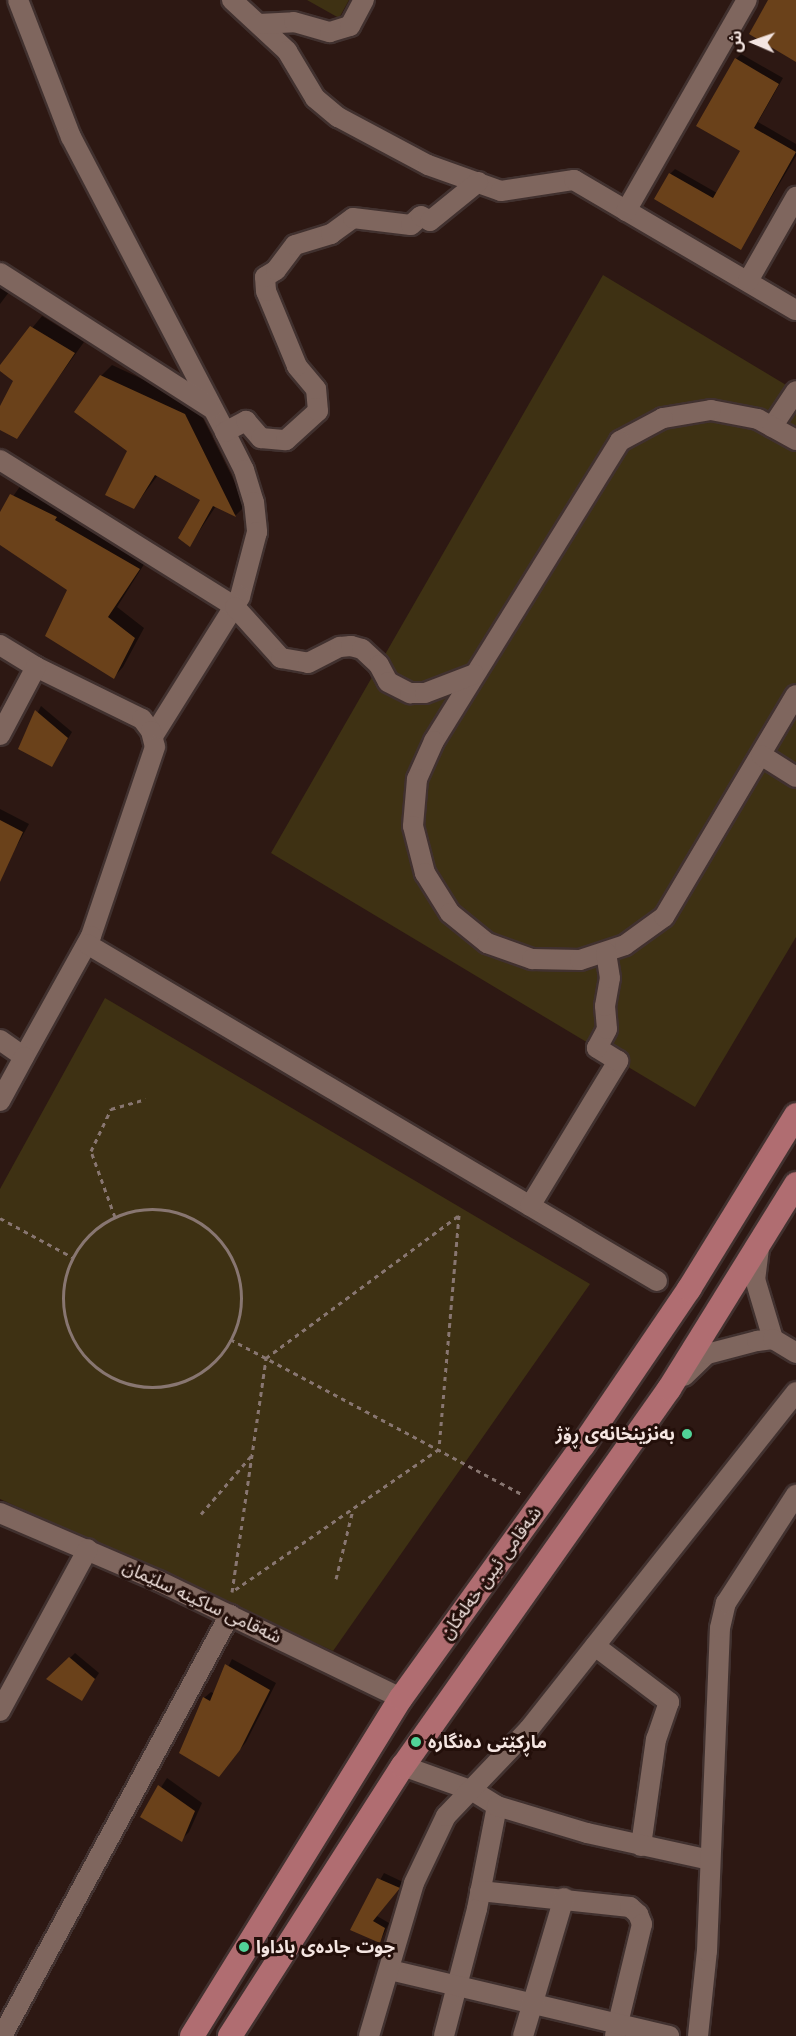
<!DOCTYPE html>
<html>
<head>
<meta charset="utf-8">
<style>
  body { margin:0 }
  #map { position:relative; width:796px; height:2036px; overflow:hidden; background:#2d1813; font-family:Jost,"Noto Sans Arabic",sans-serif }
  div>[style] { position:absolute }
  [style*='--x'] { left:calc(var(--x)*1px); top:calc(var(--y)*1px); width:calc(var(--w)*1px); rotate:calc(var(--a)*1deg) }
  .green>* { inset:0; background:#3e3113 }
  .shadow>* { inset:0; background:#0007 }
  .building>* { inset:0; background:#6a411a }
  .path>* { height:3px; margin-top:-1.5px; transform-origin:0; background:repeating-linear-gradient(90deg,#887671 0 4.5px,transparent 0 9px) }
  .path>.ring { margin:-1.5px; padding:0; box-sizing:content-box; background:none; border:3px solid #887671; border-radius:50% }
  .roads { filter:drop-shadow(2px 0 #41312f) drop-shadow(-2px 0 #41312f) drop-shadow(0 2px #41312f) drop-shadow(0 -2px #41312f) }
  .minor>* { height:20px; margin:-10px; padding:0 10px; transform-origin:10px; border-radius:10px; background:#7f665e }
  .major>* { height:24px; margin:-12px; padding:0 12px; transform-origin:12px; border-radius:12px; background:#b06d71 }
  .dots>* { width:16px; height:16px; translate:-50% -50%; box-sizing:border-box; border:3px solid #230f0a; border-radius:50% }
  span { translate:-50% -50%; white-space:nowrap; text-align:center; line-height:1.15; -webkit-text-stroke:6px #230f0a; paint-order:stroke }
  .poi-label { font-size:18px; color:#f4e5e1; font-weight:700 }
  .right { translate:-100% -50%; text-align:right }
  .left { translate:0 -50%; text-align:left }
  .street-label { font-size:18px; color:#f4e5e1 }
  .north { position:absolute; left:724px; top:12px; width:60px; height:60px; -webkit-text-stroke:4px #230f0a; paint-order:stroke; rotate:272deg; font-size:16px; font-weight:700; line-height:24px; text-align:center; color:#f4e5e1 }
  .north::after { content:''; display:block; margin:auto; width:21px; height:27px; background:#f4e5e1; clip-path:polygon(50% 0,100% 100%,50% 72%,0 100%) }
</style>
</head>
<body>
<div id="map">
  <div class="green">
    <div style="clip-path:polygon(307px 0,349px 0,339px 18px)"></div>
    <div style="clip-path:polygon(603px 275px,796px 391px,796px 937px,695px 1107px,271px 853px)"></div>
    <div style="clip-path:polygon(105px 998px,590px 1284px,333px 1651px,0 1499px,0 1189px)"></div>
  </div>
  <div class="shadow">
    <div style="clip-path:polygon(741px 54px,783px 78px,758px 122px,796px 144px,796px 156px,741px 248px,670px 174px,675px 169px,717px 193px,742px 151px,736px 59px)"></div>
    <div style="clip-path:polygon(0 287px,9px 292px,0 304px)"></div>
    <div style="clip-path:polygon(42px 316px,84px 342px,16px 437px,0 428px,0 409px,15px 380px,0 367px)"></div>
    <div style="clip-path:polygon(112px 365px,196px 404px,246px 505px,236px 515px,216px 506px,190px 545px,202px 500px,158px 475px,134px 507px,129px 451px,101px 376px)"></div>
    <div style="clip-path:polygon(21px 485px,65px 507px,148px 558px,117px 607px,144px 628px,123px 667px,114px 677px,69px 590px,0 543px,0 515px)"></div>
    <div style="clip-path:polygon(41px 706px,72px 732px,52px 765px,20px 749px)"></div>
    <div style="clip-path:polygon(0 809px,29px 824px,9px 860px,0 856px)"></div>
    <div style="clip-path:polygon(75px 1653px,99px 1673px,82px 1699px,49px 1679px)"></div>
    <div style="clip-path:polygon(232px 1659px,276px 1683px,246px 1742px,225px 1769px,204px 1698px,211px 1692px,215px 1694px)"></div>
    <div style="clip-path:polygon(167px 1778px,202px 1803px,189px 1832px,181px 1840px,142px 1817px)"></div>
    <div style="clip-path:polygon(384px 1873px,403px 1882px,377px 1916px,389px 1923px,380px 1942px,352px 1929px)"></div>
  </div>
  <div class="building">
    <div style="clip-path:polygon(768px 0,796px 0,796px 62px,749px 34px)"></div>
    <div style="clip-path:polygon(735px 58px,779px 84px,754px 128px,796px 152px,741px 250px,654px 199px,669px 173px,713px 198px,740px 151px,696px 126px)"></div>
    <div style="clip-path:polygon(30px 326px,75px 353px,17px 439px,0 430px,0 406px,13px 381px,0 371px,0 365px)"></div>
    <div style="clip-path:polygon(100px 375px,185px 414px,236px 517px,213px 506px,190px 547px,178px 538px,200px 500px,155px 475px,134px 509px,105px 495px,127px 451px,74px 412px)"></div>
    <div style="clip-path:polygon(10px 494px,57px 517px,55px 520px,140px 569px,108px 617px,135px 638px,114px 679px,45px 636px,67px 590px,0 545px,0 512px)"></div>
    <div style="clip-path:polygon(35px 710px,68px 738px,52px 767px,18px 749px)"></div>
    <div style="clip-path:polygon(0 820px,23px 832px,0 882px)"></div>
    <div style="clip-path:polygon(69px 1657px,95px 1679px,82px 1701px,46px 1679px)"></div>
    <div style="clip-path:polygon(225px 1664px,270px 1690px,240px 1750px,219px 1777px,179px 1753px,203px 1697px,210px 1701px)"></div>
    <div style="clip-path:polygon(158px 1785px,195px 1811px,182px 1842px,140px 1817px)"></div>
    <div style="clip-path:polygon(377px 1878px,400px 1888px,373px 1921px,385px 1928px,380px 1943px,350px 1930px)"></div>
  </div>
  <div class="path">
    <div class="ring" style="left:63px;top:1209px;width:175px;height:175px"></div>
    <div style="--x:459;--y:1215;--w:235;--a:94.9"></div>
    <div style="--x:439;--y:1449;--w:252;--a:145.4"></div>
    <div style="--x:232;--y:1592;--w:236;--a:-81.7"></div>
    <div style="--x:266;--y:1358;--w:240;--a:-36.5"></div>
    <div style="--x:115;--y:1217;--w:70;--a:-110"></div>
    <div style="--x:91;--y:1151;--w:47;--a:-64.5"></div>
    <div style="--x:111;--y:1109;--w:36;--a:-16"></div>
    <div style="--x:0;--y:1218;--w:82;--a:28.4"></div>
    <div style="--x:230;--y:1339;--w:332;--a:28"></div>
    <div style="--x:201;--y:1514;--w:78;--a:-49.2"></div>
    <div style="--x:336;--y:1579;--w:72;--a:-76.3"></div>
  </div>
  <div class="roads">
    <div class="minor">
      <div style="--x:18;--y:0;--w:147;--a:68.9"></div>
      <div style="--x:71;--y:137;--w:333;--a:62.4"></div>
      <div style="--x:225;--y:432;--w:42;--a:63.4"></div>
      <div style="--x:244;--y:470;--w:34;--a:73"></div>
      <div style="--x:254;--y:502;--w:30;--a:84"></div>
      <div style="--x:257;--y:532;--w:67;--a:104.7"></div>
      <div style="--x:240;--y:597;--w:164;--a:122"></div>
      <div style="--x:232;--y:0;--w:75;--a:42.8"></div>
      <div style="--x:287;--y:51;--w:55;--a:59.2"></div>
      <div style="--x:315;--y:98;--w:30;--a:40"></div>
      <div style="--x:338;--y:117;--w:102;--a:28.1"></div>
      <div style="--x:428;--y:165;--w:77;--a:19.6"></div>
      <div style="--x:501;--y:191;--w:74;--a:-8.6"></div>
      <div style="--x:574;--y:180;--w:257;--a:30.4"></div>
      <div style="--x:259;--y:24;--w:35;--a:-3"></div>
      <div style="--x:294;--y:22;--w:37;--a:16"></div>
      <div style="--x:330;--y:32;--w:21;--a:-17"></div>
      <div style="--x:350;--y:26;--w:30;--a:-62"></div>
      <div style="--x:626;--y:211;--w:243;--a:-60.2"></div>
      <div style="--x:0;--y:273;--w:250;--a:32.6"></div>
      <div style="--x:748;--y:281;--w:97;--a:-60.3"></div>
      <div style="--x:772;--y:427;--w:43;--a:-56.3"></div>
      <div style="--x:225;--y:432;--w:24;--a:-28"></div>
      <div style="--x:246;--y:421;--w:23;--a:49"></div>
      <div style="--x:261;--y:438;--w:25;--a:5"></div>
      <div style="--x:286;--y:440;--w:43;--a:-42.2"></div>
      <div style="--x:318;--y:411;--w:22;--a:-95"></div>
      <div style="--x:316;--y:389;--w:30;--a:-130"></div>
      <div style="--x:297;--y:366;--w:81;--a:-112.5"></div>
      <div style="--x:266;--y:291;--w:14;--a:-94"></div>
      <div style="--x:265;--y:277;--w:13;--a:-32"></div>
      <div style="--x:276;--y:270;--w:31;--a:-53"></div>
      <div style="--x:295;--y:245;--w:38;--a:-17"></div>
      <div style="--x:331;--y:234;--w:27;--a:-36"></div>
      <div style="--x:353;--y:218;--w:58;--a:6.9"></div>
      <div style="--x:411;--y:225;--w:13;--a:-42"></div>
      <div style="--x:421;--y:216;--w:10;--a:29"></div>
      <div style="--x:430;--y:221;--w:62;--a:-39.1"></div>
      <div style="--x:796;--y:440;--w:43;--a:-151.1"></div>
      <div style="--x:758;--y:419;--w:48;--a:-169.2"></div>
      <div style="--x:711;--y:410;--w:49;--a:170.5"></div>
      <div style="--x:663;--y:418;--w:49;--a:151.9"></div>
      <div style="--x:620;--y:441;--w:353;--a:121.8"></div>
      <div style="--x:434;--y:741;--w:42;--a:114.1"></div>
      <div style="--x:417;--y:779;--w:47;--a:94.9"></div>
      <div style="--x:413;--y:826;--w:49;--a:75.7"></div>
      <div style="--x:425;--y:873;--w:47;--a:58"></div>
      <div style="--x:450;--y:913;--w:48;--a:39"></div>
      <div style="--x:487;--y:943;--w:48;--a:19.6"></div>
      <div style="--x:532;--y:959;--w:48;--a:1.2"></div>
      <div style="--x:580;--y:960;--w:47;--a:-18.4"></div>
      <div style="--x:625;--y:945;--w:48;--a:-35.7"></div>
      <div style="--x:664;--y:917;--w:258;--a:-59.3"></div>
      <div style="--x:0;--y:460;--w:277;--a:32"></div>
      <div style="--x:235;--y:607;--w:69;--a:48"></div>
      <div style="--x:281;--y:658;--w:27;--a:10"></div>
      <div style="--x:308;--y:663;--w:36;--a:-27"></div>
      <div style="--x:340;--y:647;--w:11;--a:-5"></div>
      <div style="--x:351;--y:646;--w:11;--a:15"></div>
      <div style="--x:362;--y:649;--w:23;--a:43"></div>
      <div style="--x:379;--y:665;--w:19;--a:62"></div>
      <div style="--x:388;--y:682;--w:25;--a:27"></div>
      <div style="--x:410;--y:693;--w:15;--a:0"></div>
      <div style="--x:425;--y:693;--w:53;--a:-20.8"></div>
      <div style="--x:0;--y:645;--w:42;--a:31.4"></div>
      <div style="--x:36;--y:667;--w:118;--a:26.1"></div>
      <div style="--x:142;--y:719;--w:15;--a:53"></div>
      <div style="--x:151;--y:731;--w:16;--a:76"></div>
      <div style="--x:155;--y:747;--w:200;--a:108.7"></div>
      <div style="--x:91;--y:936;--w:138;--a:119"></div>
      <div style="--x:0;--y:735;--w:77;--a:-62.1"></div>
      <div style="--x:761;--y:755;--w:41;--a:32.2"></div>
      <div style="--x:87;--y:944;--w:662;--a:30.59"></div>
      <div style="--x:0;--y:1040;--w:29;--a:35"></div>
      <div style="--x:24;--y:1057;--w:50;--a:118.6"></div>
      <div style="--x:530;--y:1206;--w:170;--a:-58.7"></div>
      <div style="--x:618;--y:1061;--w:25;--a:-148"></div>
      <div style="--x:597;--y:1048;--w:21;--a:-62"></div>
      <div style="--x:607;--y:1029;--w:23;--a:-95"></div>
      <div style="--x:605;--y:1006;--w:28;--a:-80"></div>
      <div style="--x:610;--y:978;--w:26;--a:-99"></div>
      <div style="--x:759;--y:1248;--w:31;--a:97"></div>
      <div style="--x:755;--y:1279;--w:63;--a:73.3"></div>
      <div style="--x:684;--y:1376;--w:32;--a:-44"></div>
      <div style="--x:707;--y:1354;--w:52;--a:-14.6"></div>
      <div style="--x:757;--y:1341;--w:16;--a:-7"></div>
      <div style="--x:773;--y:1339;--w:27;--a:31"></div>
      <div style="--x:0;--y:1513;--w:173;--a:23.2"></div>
      <div style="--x:159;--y:1581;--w:269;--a:25.8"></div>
      <div style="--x:595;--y:1646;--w:93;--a:37.1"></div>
      <div style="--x:669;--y:1702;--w:39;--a:109"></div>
      <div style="--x:656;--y:1739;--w:108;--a:98"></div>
      <div style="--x:0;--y:1711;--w:184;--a:-61.5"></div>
      <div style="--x:403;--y:1766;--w:74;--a:19.7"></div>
      <div style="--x:473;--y:1791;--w:28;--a:32"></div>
      <div style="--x:497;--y:1806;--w:105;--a:101"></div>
      <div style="--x:477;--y:1909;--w:131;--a:104.6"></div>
      <div style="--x:497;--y:1806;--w:94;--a:16.7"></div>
      <div style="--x:587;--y:1833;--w:126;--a:12.4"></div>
      <div style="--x:480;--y:1891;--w:151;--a:6.1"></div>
      <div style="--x:630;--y:1907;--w:11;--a:41"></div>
      <div style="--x:638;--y:1914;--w:11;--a:68"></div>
      <div style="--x:642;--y:1924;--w:115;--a:103.6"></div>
      <div style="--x:390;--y:1970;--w:287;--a:13.3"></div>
      <div style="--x:2;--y:2036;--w:479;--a:-61.6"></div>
      <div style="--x:369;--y:2036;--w:159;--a:-73.6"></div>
      <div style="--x:414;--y:1883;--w:74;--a:-64.5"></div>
      <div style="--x:446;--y:1816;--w:120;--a:-46.3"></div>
      <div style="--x:529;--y:1729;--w:430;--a:-51.6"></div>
      <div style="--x:523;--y:2036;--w:144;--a:-73.5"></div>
      <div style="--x:698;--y:2036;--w:85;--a:-84"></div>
      <div style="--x:707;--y:1951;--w:323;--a:-87.7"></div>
      <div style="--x:720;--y:1628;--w:26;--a:-77"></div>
      <div style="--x:726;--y:1603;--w:129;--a:-57.1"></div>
    </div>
    <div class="major">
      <div style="--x:192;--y:2036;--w:397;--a:-58.3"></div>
      <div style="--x:401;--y:1698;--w:312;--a:-54.3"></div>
      <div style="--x:583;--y:1445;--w:189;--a:-55.8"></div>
      <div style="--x:689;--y:1289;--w:204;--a:-58.4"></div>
      <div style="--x:230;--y:2036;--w:321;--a:-57.4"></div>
      <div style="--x:403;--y:1766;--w:461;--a:-54.8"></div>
      <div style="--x:669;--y:1389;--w:241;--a:-58.2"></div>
    </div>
  </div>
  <div class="dots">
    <div style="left:687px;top:1434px;background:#51d398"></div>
    <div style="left:416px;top:1742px;background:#51d398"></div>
    <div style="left:244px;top:1947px;background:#51d398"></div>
  </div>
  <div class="poi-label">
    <span class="right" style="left:675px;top:1434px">بەنزینخانەی ڕۆژ</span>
    <span class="left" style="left:428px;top:1742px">ماڕكێتی دەنگارە</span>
    <span class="left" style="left:256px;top:1947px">جوت جادەی باداوا</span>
  </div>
  <div class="street-label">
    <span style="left:491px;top:1573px;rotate:-54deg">شەقامی ئیبن خەلەکان</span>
    <span style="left:202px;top:1602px;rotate:25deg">شەقامی ساکینە سلێمان</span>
  </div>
  <div class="north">ش</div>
</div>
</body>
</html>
